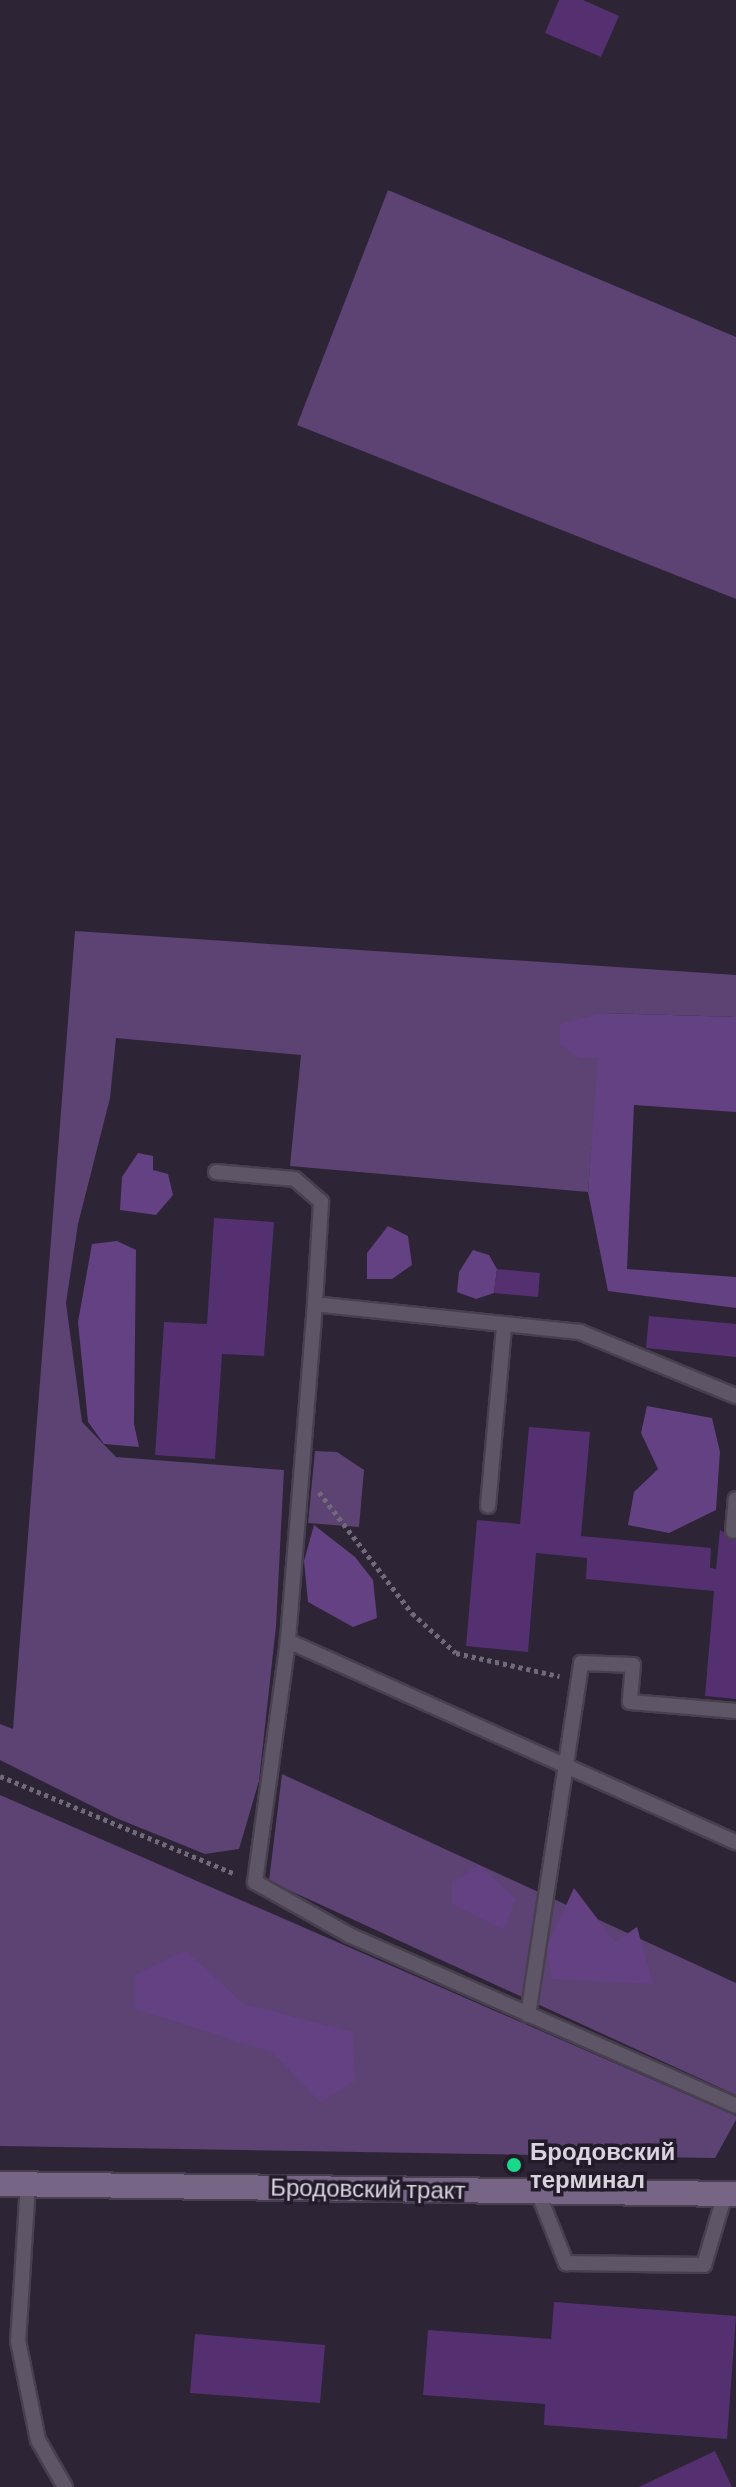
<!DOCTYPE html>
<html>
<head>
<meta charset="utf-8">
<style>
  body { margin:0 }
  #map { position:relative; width:736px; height:2487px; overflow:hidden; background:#2d2435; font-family:Barlow,sans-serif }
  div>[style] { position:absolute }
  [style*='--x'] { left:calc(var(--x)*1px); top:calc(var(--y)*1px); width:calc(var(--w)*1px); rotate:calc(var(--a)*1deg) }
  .green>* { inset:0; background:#5d4274 }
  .forest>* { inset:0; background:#644182 }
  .building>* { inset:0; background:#543070 }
  .path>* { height:5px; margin-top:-2.5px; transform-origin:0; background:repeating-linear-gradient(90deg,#716a78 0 4px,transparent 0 8px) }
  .roads { filter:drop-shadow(2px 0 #48404e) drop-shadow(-2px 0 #48404e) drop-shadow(0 2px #48404e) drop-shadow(0 -2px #48404e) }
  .lane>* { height:14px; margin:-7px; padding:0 7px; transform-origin:7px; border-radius:7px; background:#5e5567 }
  .secondary>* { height:24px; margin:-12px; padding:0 12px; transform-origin:12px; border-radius:12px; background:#766585 }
  .dots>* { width:22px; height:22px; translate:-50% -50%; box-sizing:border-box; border:4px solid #231b2a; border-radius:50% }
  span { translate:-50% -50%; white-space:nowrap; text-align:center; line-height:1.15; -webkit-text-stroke:7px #231b2a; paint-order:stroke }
  .poi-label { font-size:24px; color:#d8d3de; font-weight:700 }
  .left { translate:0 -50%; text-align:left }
  .street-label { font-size:24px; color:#d8d3de }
</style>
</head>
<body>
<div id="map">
  <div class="green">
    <div style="clip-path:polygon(388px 190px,736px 337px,736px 599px,297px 425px)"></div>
    <div style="clip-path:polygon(75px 931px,736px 975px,736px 1017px,603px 1013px,588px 1192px,290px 1166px,301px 1055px,116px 1038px,110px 1098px,78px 1224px,66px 1303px,82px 1422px,116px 1457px,284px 1470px,276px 1626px,259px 1781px,239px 1849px,205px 1854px,116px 1818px,0 1760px,0 1724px,13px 1729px)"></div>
    <div style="clip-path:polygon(315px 1451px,337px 1452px,364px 1470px,359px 1527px,308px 1523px)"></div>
    <div style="clip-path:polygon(282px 1774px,736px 1983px,736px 2095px,269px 1881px)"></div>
    <div style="clip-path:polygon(0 1795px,736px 2116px,736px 2120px,715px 2158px,0 2146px)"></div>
  </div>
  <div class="forest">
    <div style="clip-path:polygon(603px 1013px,736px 1017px,736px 1112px,634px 1105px,627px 1269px,736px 1277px,736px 1308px,608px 1291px,588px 1192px,598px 1058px,579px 1058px,560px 1045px,560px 1024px)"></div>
    <div style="clip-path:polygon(138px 1153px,153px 1156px,153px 1170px,168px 1174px,173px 1195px,156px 1215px,120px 1210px,122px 1177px)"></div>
    <div style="clip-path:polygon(388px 1226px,408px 1236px,412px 1265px,392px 1279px,367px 1279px,367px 1253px)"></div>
    <div style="clip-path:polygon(117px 1241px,136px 1250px,134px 1424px,139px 1447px,104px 1444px,88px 1422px,78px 1322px,92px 1244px)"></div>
    <div style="clip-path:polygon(473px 1250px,489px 1255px,497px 1269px,494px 1293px,476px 1299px,457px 1292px,459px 1272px)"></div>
    <div style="clip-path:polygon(647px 1406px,712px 1418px,720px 1452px,716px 1510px,669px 1533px,628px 1525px,634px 1492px,658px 1469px,641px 1433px)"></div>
    <div style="clip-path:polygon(314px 1525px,355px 1557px,373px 1580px,377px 1618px,353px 1627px,308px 1602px,304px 1561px)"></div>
    <div style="clip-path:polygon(479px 1865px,516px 1899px,504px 1930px,452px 1904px,452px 1882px)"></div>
    <div style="clip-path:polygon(574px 1888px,615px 1942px,637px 1927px,653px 1984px,552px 1979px,547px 1946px)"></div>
    <div style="clip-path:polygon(185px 1950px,244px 2004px,353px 2032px,355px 2081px,320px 2102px,272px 2052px,135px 2009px,135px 1975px)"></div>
  </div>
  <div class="building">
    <div style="clip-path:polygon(559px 0,583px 0,619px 16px,601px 57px,545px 33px)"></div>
    <div style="clip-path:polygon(214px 1218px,274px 1222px,264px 1356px,222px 1354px,215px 1459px,155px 1455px,164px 1322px,207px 1324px)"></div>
    <div style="clip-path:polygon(497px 1269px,540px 1273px,538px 1297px,494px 1293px)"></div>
    <div style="clip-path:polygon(649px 1316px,736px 1324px,736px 1357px,646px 1348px)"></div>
    <div style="clip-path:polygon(529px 1427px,590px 1432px,581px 1536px,711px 1548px,710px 1568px,716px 1569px,720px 1530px,736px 1540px,736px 1699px,705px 1696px,714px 1591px,586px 1579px,587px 1558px,536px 1553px,528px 1652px,466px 1646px,477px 1520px,520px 1524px)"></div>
    <div style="clip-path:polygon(554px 2302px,736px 2316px,727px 2439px,544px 2425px,545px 2404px,423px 2395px,428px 2330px,551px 2339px)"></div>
    <div style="clip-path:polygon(195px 2334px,325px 2345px,320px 2403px,190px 2393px)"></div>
    <div style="clip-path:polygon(715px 2451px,732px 2487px,639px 2487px)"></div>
  </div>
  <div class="path">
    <div style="--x:319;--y:1492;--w:153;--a:52.5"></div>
    <div style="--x:412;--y:1613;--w:59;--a:42.3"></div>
    <div style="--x:456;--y:1653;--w:106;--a:12.6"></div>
    <div style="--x:0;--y:1776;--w:255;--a:22.6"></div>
  </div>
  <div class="roads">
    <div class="lane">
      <div style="--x:216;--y:1172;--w:79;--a:5.1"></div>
      <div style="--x:295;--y:1179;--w:35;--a:41"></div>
      <div style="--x:321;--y:1202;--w:102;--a:93.4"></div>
      <div style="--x:736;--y:1396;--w:169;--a:-157.7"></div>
      <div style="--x:580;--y:1332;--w:266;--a:-174"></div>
      <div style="--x:315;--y:1304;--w:338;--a:94.6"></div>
      <div style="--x:288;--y:1641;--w:243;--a:97.8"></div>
      <div style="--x:255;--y:1882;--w:108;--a:29.4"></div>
      <div style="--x:349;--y:1935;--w:423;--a:23.8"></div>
      <div style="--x:488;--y:1506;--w:180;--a:-84.9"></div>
      <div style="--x:733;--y:1531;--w:32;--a:-85"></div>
      <div style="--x:288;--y:1641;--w:491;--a:24.2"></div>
      <div style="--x:528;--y:2015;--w:356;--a:-81.4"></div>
      <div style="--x:581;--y:1663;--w:52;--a:2.2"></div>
      <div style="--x:633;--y:1665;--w:37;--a:95"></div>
      <div style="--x:630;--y:1702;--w:106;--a:4.9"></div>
      <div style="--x:28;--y:2184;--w:157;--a:93.6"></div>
      <div style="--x:18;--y:2341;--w:101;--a:78.6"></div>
      <div style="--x:38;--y:2440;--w:54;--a:60.1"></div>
      <div style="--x:537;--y:2190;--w:79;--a:68.3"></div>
      <div style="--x:566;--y:2263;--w:138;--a:0.8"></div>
      <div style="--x:704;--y:2265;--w:74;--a:-73.5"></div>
    </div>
    <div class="secondary">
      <div style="--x:0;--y:2184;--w:736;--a:0.78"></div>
    </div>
  </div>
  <div class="dots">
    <div style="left:514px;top:2165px;background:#18d989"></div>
  </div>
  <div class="poi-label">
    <span class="left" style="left:530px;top:2165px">Бродовский<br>терминал</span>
  </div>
  <div class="street-label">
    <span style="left:368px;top:2188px;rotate:1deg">Бродовский тракт</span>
  </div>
</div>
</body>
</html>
